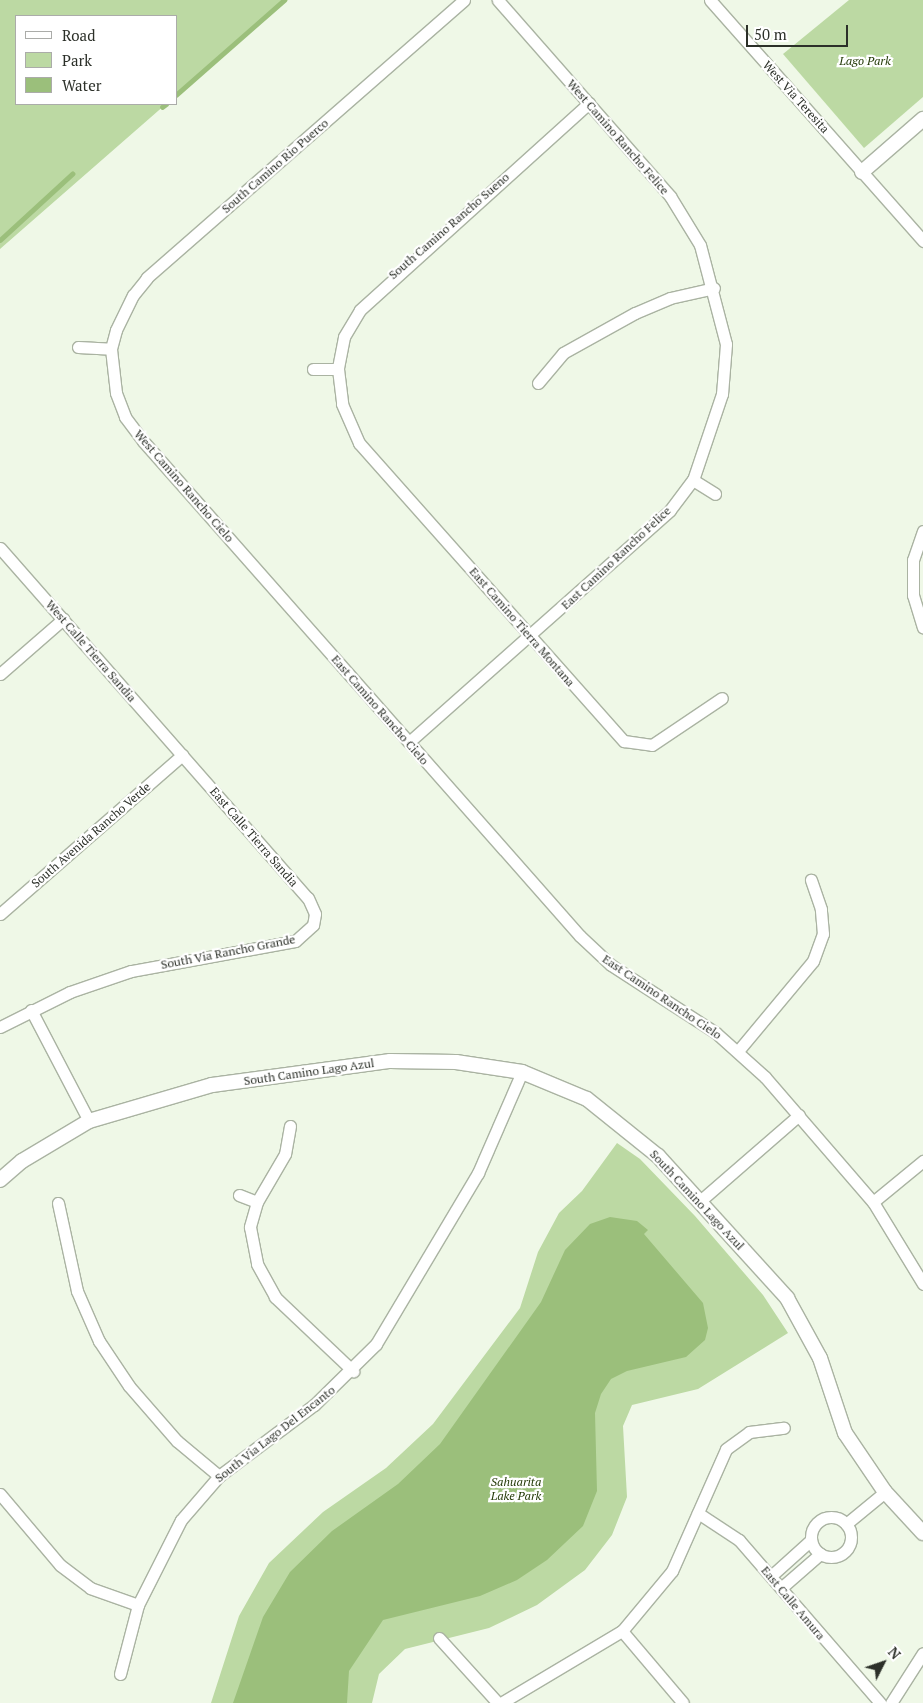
<!DOCTYPE html>
<html>
<head>
<meta charset="utf-8">
<style>
  body { margin:0 }
  #map { position:relative; width:923px; height:1703px; overflow:hidden; background:#eff8e7; font-family:"PT Serif",serif }
  div>[style] { position:absolute }
  [style*='--x'] { left:calc(var(--x)*1px); top:calc(var(--y)*1px); width:calc(var(--w)*1px); rotate:calc(var(--a)*1deg) }
  .green>* { inset:0; background:#bcd9a3 }
  .water>* { inset:0; background:#9bbf7b }
  .stream>* { height:4.5px; margin:-2.25px; padding:0 2.25px; transform-origin:2.25px; border-radius:2.25px; background:#9bbf7b }
  .roads { filter:drop-shadow(1px 0 #aab3a2) drop-shadow(-1px 0 #aab3a2) drop-shadow(0 1px #aab3a2) drop-shadow(0 -1px #aab3a2) }
  .minor>* { height:11px; margin:-5.5px; padding:0 5.5px; transform-origin:5.5px; border-radius:5.5px; background:#fff }
  .minor>.ring { margin:-5.5px; padding:0; box-sizing:content-box; background:none; border:11px solid #fff; border-radius:50% }
  .tertiary>* { height:14px; margin:-7px; padding:0 7px; transform-origin:7px; border-radius:7px; background:#fff }
  span { translate:-50% -50%; white-space:nowrap; text-align:center; line-height:1.15; -webkit-text-stroke:4.5px #fff; paint-order:stroke }
  .park-label { font-size:12px; color:#253b09; font-style:italic }
  .street-label { font-size:12px; color:#2c3029 }
  .legend { position:absolute; left:15px; top:15px; width:162px; height:90px; box-sizing:border-box; background:#fff; border:1px solid #abaca9; margin:0; padding:6px 9px; list-style:none; font-size:15px; color:#2c3029 }
  .legend li { display:flex; align-items:center; gap:10px; height:25px }
  .legend b { width:25px; border:1px solid #abaca9 }
  .north { position:absolute; left:858px; top:1638px; width:50px; height:50px; -webkit-text-stroke:4px #fff; paint-order:stroke; rotate:49deg; font-size:14px; font-weight:700; line-height:20px; text-align:center; color:#2c3029 }
  .north::after { content:''; display:block; margin:auto; width:18px; height:22px; background:#2c3029; clip-path:polygon(50% 0,100% 100%,50% 72%,0 100%) }
  .scale { position:absolute; left:746px; top:25px; width:102px; height:22px; box-sizing:border-box; border:2px solid #2c3029; border-top:0; padding-left:6px; font-size:15px; line-height:18px; white-space:nowrap; color:#2c3029; -webkit-text-stroke:4px #fff; paint-order:stroke }
</style>
</head>
<body>
<div id="map">
  <div class="green">
    <div style="clip-path:polygon(0 0,285px 0,176px 95px,176px 16px,16px 16px,16px 104px,166px 104px,0 249px)"></div>
    <div style="clip-path:polygon(849px 0,923px 0,923px 97px,864px 148px,783px 54px)"></div>
    <div style="clip-path:polygon(617px 1143px,640px 1159px,695px 1216px,763px 1295px,788px 1333px,698px 1389px,632px 1405px,623px 1426px,627px 1497px,612px 1535px,585px 1570px,537px 1605px,489px 1628px,405px 1649px,379px 1674px,372px 1703px,211px 1703px,239px 1616px,269px 1563px,323px 1512px,386px 1468px,433px 1424px,520px 1308px,538px 1252px,559px 1213px,582px 1191px)"></div>
  </div>
  <div class="water">
    <div style="clip-path:polygon(610px 1217px,637px 1221px,648px 1230px,644px 1234px,703px 1303px,708px 1328px,705px 1340px,686px 1357px,627px 1371px,611px 1379px,601px 1394px,595px 1413px,597px 1491px,583px 1526px,547px 1560px,517px 1580px,480px 1596px,383px 1620px,349px 1671px,347px 1703px,233px 1703px,263px 1617px,290px 1572px,332px 1531px,398px 1484px,440px 1444px,541px 1302px,565px 1250px,590px 1224px)"></div>
  </div>
  <div class="stream">
    <div style="--x:176;--y:95;--w:144;--a:-41.3"></div>
    <div style="--x:162;--y:107;--w:5;--a:-37"></div>
    <div style="--x:0;--y:240;--w:98;--a:-42.5"></div>
  </div>
  <div class="roads">
    <div class="minor">
      <div style="--x:464;--y:0;--w:422;--a:138.8"></div>
      <div style="--x:147;--y:278;--w:22;--a:129"></div>
      <div style="--x:133;--y:295;--w:39;--a:116"></div>
      <div style="--x:116;--y:330;--w:20;--a:105"></div>
      <div style="--x:111;--y:349;--w:44;--a:83.5"></div>
      <div style="--x:116;--y:393;--w:26;--a:69"></div>
      <div style="--x:125;--y:417;--w:30;--a:53"></div>
      <div style="--x:143;--y:441;--w:660;--a:48.56"></div>
      <div style="--x:580;--y:936;--w:42;--a:43.1"></div>
      <div style="--x:611;--y:965;--w:125;--a:32.9"></div>
      <div style="--x:716;--y:1033;--w:66;--a:41.9"></div>
      <div style="--x:765;--y:1077;--w:165;--a:49.2"></div>
      <div style="--x:873;--y:1202;--w:96;--a:58.6"></div>
      <div style="--x:710;--y:0;--w:322;--a:48.5"></div>
      <div style="--x:589;--y:103;--w:309;--a:137.9"></div>
      <div style="--x:360;--y:310;--w:31;--a:121"></div>
      <div style="--x:344;--y:337;--w:33;--a:101"></div>
      <div style="--x:338;--y:369;--w:35;--a:83"></div>
      <div style="--x:342;--y:404;--w:43;--a:66.4"></div>
      <div style="--x:359;--y:443;--w:399;--a:48.4"></div>
      <div style="--x:624;--y:741;--w:28;--a:8"></div>
      <div style="--x:652;--y:745;--w:84;--a:-33.9"></div>
      <div style="--x:78;--y:347;--w:33;--a:3"></div>
      <div style="--x:313;--y:369;--w:25;--a:0"></div>
      <div style="--x:538;--y:383;--w:39;--a:-50"></div>
      <div style="--x:563;--y:353;--w:82;--a:-29.1"></div>
      <div style="--x:635;--y:313;--w:38;--a:-23"></div>
      <div style="--x:670;--y:298;--w:45;--a:-12.8"></div>
      <div style="--x:693;--y:480;--w:26;--a:32"></div>
      <div style="--x:923;--y:531;--w:31;--a:109"></div>
      <div style="--x:913;--y:560;--w:35;--a:90"></div>
      <div style="--x:913;--y:595;--w:34;--a:73"></div>
      <div style="--x:0;--y:548;--w:466;--a:48.7"></div>
      <div style="--x:308;--y:898;--w:17;--a:66"></div>
      <div style="--x:315;--y:914;--w:11;--a:100"></div>
      <div style="--x:313;--y:925;--w:24;--a:138"></div>
      <div style="--x:295;--y:941;--w:167;--a:169.6"></div>
      <div style="--x:131;--y:971;--w:65;--a:161"></div>
      <div style="--x:70;--y:992;--w:78;--a:153.4"></div>
      <div style="--x:0;--y:674;--w:84;--a:-41.1"></div>
      <div style="--x:409;--y:742;--w:349;--a:-41.6"></div>
      <div style="--x:670;--y:510;--w:38;--a:-53"></div>
      <div style="--x:693;--y:480;--w:91;--a:-71.4"></div>
      <div style="--x:722;--y:394;--w:50;--a:-85.4"></div>
      <div style="--x:726;--y:344;--w:102;--a:-104.7"></div>
      <div style="--x:700;--y:245;--w:57;--a:-121.5"></div>
      <div style="--x:670;--y:196;--w:261;--a:-131.3"></div>
      <div style="--x:0;--y:914;--w:242;--a:-41.1"></div>
      <div style="--x:31;--y:1010;--w:125;--a:62.4"></div>
      <div style="--x:738;--y:1051;--w:117;--a:-50.2"></div>
      <div style="--x:813;--y:961;--w:29;--a:-70"></div>
      <div style="--x:823;--y:934;--w:25;--a:-95"></div>
      <div style="--x:821;--y:909;--w:31;--a:-109"></div>
      <div style="--x:290;--y:1126;--w:28;--a:100"></div>
      <div style="--x:285;--y:1154;--w:56;--a:120.3"></div>
      <div style="--x:257;--y:1202;--w:26;--a:106"></div>
      <div style="--x:250;--y:1227;--w:38;--a:79"></div>
      <div style="--x:257;--y:1264;--w:38;--a:61"></div>
      <div style="--x:275;--y:1297;--w:108;--a:43.5"></div>
      <div style="--x:239;--y:1195;--w:19;--a:21"></div>
      <div style="--x:700;--y:1201;--w:131;--a:-41"></div>
      <div style="--x:873;--y:1202;--w:65;--a:-39.4"></div>
      <div style="--x:58;--y:1203;--w:90;--a:77.8"></div>
      <div style="--x:77;--y:1291;--w:55;--a:66.3"></div>
      <div style="--x:99;--y:1341;--w:54;--a:56.3"></div>
      <div style="--x:129;--y:1386;--w:73;--a:48.9"></div>
      <div style="--x:177;--y:1441;--w:55;--a:39.8"></div>
      <div style="--x:0;--y:1494;--w:93;--a:49.8"></div>
      <div style="--x:60;--y:1565;--w:38;--a:37"></div>
      <div style="--x:90;--y:1588;--w:51;--a:19.5"></div>
      <div style="--x:698;--y:1513;--w:49;--a:33.4"></div>
      <div style="--x:739;--y:1540;--w:216;--a:49.1"></div>
      <div class="ring" style="left:811px;top:1517px;width:29px;height:29px"></div>
      <div style="--x:846;--y:1524;--w:50;--a:-39.4"></div>
      <div style="--x:771;--y:1576;--w:54;--a:-42"></div>
      <div style="--x:781;--y:1588;--w:52;--a:-41.1"></div>
      <div style="--x:622;--y:1631;--w:94;--a:49.7"></div>
      <div style="--x:439;--y:1638;--w:88;--a:47.8"></div>
      <div style="--x:120;--y:1674;--w:71;--a:-75.4"></div>
      <div style="--x:138;--y:1605;--w:95;--a:-63.2"></div>
      <div style="--x:181;--y:1520;--w:58;--a:-49.2"></div>
      <div style="--x:219;--y:1476;--w:119;--a:-36.8"></div>
      <div style="--x:314;--y:1405;--w:87;--a:-44.5"></div>
      <div style="--x:376;--y:1344;--w:199;--a:-59.2"></div>
      <div style="--x:478;--y:1173;--w:110;--a:-66.5"></div>
      <div style="--x:501;--y:1703;--w:141;--a:-30.8"></div>
      <div style="--x:622;--y:1631;--w:78;--a:-50.2"></div>
      <div style="--x:672;--y:1571;--w:133;--a:-66.1"></div>
      <div style="--x:726;--y:1449;--w:29;--a:-36"></div>
      <div style="--x:749;--y:1432;--w:35;--a:-7"></div>
      <div style="--x:891;--y:1703;--w:59;--a:-57.4"></div>
    </div>
    <div class="tertiary">
      <div style="--x:862;--y:172;--w:81;--a:-41"></div>
      <div style="--x:0;--y:1180;--w:29;--a:-41"></div>
      <div style="--x:22;--y:1161;--w:78;--a:-30.8"></div>
      <div style="--x:89;--y:1121;--w:128;--a:-16.3"></div>
      <div style="--x:212;--y:1085;--w:180;--a:-7.7"></div>
      <div style="--x:390;--y:1061;--w:66;--a:0.9"></div>
      <div style="--x:456;--y:1062;--w:67;--a:8.6"></div>
      <div style="--x:522;--y:1072;--w:70;--a:22.6"></div>
      <div style="--x:587;--y:1099;--w:91;--a:38.8"></div>
      <div style="--x:658;--y:1156;--w:192;--a:47.7"></div>
      <div style="--x:787;--y:1298;--w:68;--a:61.2"></div>
      <div style="--x:820;--y:1358;--w:79;--a:71.6"></div>
      <div style="--x:845;--y:1433;--w:71;--a:55.9"></div>
      <div style="--x:885;--y:1492;--w:56;--a:47.2"></div>
    </div>
  </div>
  <div class="park-label">
    <span style="left:865px;top:61px">Lago Park</span>
    <span style="left:516px;top:1489px">Sahuarita<br>Lake Park</span>
  </div>
  <div class="street-label">
    <span style="left:796px;top:97px;rotate:48deg">West Via Teresita</span>
    <span style="left:618px;top:137px;rotate:49deg">West Camino Rancho Felice</span>
    <span style="left:275px;top:166px;rotate:-41deg">South Camino Rio Puerco</span>
    <span style="left:449px;top:226px;rotate:-41deg">South Camino Rancho Sueno</span>
    <span style="left:184px;top:486px;rotate:49deg">West Camino Rancho Cielo</span>
    <span style="left:616px;top:558px;rotate:-43deg">East Camino Rancho Felice</span>
    <span style="left:522px;top:627px;rotate:49deg">East Camino Tierra Montana</span>
    <span style="left:91px;top:651px;rotate:49deg">West Calle Tierra Sandia</span>
    <span style="left:380px;top:710px;rotate:49deg">East Camino Rancho Cielo</span>
    <span style="left:91px;top:835px;rotate:-41deg">South Avenida Rancho Verde</span>
    <span style="left:254px;top:837px;rotate:49deg">East Calle Tierra Sandia</span>
    <span style="left:228px;top:952px;rotate:-11deg">South Via Rancho Grande</span>
    <span style="left:662px;top:997px;rotate:34deg">East Camino Rancho Cielo</span>
    <span style="left:309px;top:1072px;rotate:-8deg">South Camino Lago Azul</span>
    <span style="left:697px;top:1200px;rotate:47deg">South Camino Lago Azul</span>
    <span style="left:275px;top:1434px;rotate:-38deg">South Via Lago Del Encanto</span>
    <span style="left:793px;top:1603px;rotate:50deg">East Calle Amura</span>
  </div>
  <ul class="legend">
  <li><b style="height:6px;background:#fff"></b>Road</li>
  <li><b style="height:14px;background:#bcd9a3"></b>Park</li>
  <li><b style="height:14px;background:#9bbf7b"></b>Water</li>
  </ul>
  <div class="north">N</div>
  <div class="scale">50 m</div>
</div>
</body>
</html>
